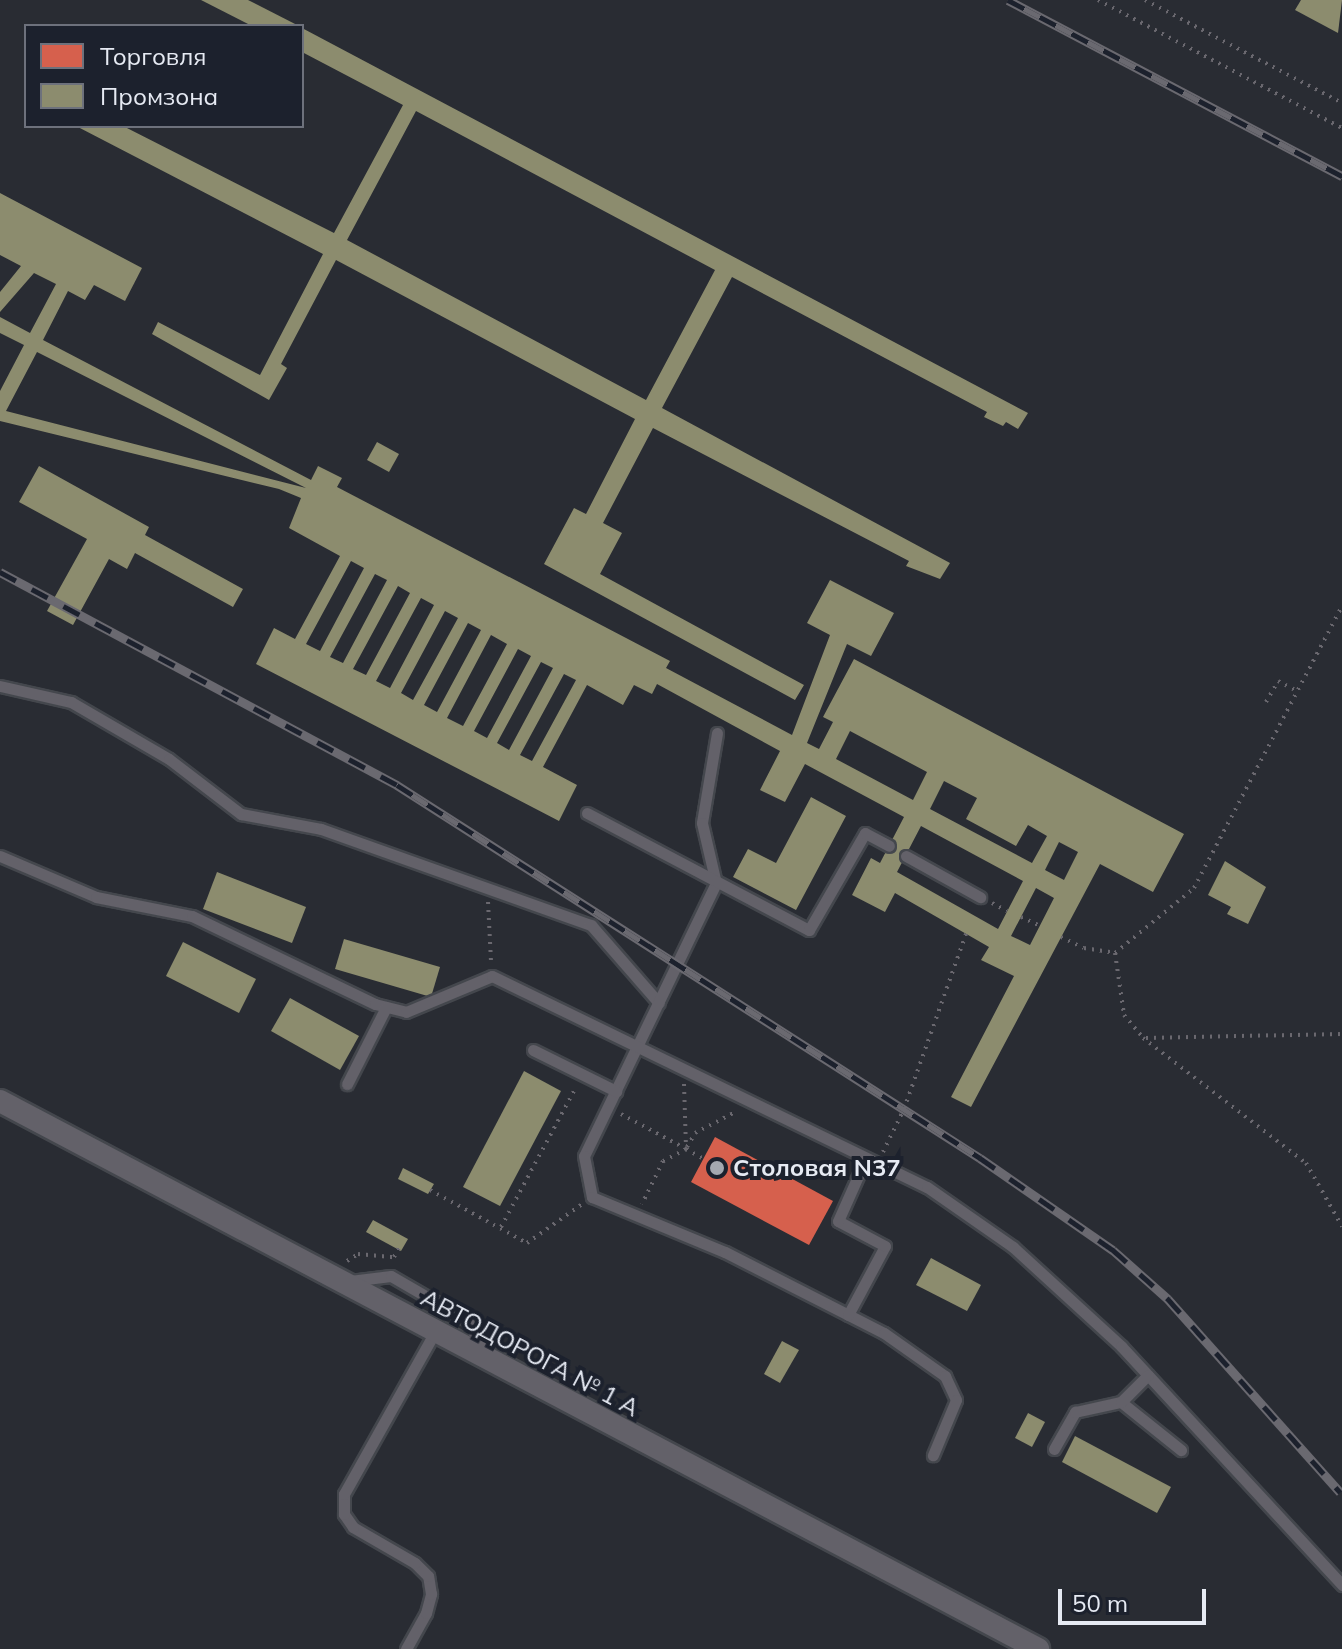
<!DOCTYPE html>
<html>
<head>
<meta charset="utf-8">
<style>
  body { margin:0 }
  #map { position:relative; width:1342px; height:1649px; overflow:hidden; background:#292c33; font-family:Mulish,sans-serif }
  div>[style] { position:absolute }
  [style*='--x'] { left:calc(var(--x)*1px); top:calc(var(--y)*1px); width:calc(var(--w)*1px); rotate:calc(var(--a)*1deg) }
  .shops>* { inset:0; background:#d6604d }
  .industry>* { inset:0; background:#8c8c6e }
  .path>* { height:4px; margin-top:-2px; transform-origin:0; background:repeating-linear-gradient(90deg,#6a686f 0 2px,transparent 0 8px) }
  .roads { filter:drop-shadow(2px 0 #44474d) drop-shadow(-2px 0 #44474d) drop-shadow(0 2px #44474d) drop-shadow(0 -2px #44474d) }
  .service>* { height:11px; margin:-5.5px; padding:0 5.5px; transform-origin:5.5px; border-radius:5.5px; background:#636169 }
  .minor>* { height:22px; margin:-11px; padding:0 11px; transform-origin:11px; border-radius:11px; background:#636169 }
  .rail>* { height:9px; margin-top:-4.5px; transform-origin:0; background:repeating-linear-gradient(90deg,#1c212d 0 18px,#6a6970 0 36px); box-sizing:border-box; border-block:2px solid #6a6970 }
  .dots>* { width:22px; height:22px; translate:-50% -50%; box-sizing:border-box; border:4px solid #1c212d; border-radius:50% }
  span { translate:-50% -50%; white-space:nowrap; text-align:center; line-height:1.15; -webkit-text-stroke:8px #1c212d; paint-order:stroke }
  .poi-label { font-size:24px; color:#e6eaf3; font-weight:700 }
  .left { translate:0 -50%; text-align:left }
  .street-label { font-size:24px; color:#e6eaf3 }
  .legend { position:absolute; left:24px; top:24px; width:280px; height:104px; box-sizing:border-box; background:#1c212d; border:2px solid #6d717c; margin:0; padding:10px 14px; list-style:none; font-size:24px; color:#e6eaf3 }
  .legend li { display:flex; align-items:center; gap:16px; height:40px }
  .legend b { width:40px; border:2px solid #6d717c }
  .scale { position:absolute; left:1058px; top:1589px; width:148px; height:36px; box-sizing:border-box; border:4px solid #e6eaf3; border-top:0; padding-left:10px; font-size:24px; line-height:28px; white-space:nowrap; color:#e6eaf3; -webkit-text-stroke:6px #1c212d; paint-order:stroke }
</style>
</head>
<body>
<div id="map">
  <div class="shops">
    <div style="clip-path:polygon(715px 1137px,833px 1201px,809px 1245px,691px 1182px)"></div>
  </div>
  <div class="industry">
    <div style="clip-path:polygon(201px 0,248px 0,299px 26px,252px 26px)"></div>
    <div style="clip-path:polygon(1301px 0,1342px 0,1338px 33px,1295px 10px)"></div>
    <div style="clip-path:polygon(evenodd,302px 28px,1028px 413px,1018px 429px,1006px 422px,1003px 426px,984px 417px,987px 412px,732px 277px,662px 408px,950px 563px,940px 579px,906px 566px,909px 561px,653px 428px,603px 523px,622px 533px,600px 574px,804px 685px,795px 700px,544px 564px,574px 508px,586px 514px,635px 419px,336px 260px,281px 364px,287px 368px,269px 400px,152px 334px,158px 322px,260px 375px,323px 254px,76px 126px,123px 126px,334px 233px,403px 105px,302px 52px,302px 28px,416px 111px,715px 270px,646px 400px,347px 240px,416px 111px)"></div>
    <div style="clip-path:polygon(evenodd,0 193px,142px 268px,125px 301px,94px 285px,85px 300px,68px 291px,43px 340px,311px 480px,318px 466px,342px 478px,337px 487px,670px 661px,666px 668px,792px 735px,830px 635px,807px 623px,830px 580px,894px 613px,871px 656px,847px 644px,807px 743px,819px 749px,833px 722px,823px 717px,854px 659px,1184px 834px,1153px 892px,1100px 864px,971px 1107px,951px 1097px,1014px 976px,981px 960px,989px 947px,895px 893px,885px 912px,852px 895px,871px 858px,880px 863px,904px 817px,805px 764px,785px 802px,760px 790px,780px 751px,657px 684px,652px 694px,634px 685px,623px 705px,587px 685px,543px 767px,577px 785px,559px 821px,256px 664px,274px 628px,295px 639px,340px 556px,289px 528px,301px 498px,279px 489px,0 421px,0 391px,24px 345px,0 333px,0 317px,30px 333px,56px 284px,34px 273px,0 312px,0 292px,21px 266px,0 255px,0 193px,37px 352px,306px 488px,6px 411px,37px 352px,0 193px,351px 561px,364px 568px,320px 651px,306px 644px,351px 561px,0 193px,375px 574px,387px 580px,343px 663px,330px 657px,375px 574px,0 193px,398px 586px,410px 593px,366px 675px,353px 669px,398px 586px,0 193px,421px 598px,434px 605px,390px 688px,376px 681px,421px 598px,0 193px,445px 611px,458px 618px,413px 700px,401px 693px,445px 611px,0 193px,468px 623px,481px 630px,437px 712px,424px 705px,468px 623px,0 193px,491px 635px,507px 644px,463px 726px,447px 718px,491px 635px,0 193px,518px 649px,531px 656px,487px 738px,474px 731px,518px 649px,0 193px,541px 662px,553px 668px,509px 750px,497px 743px,541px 662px,0 193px,564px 674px,576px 680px,532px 761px,520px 755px,564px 674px,0 193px,850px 731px,927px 772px,913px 800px,836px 759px,850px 731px,0 193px,944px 781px,977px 798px,966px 819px,1016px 846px,1028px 825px,1047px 836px,1032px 863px,930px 809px,944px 781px,0 193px,921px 826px,1023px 881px,998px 929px,897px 872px,921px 826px,0 193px,1059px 842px,1078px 852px,1064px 880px,1045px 870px,1059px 842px,0 193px,1036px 888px,1054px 898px,1030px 945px,1011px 936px,1036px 888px)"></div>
    <div style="clip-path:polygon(377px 442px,399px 454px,389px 472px,367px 460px)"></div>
    <div style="clip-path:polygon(39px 466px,149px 527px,145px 535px,243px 589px,233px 607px,135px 553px,127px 569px,109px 559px,73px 625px,47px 611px,87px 539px,19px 502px)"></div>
    <div style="clip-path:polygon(811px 797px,846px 816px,796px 910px,733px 877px,748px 849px,776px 863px)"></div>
    <div style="clip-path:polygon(1225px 861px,1266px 887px,1248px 924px,1227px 914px,1231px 907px,1208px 895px)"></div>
    <div style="clip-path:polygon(217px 872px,306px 907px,292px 943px,203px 909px)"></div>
    <div style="clip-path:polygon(344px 939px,440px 967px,431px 997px,335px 969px)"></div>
    <div style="clip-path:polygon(183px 942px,256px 979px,239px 1013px,166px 976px)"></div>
    <div style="clip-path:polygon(290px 998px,359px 1036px,340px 1070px,271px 1031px)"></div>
    <div style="clip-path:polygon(524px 1071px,561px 1091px,500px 1206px,463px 1187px)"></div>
    <div style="clip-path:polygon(403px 1168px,434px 1184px,428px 1194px,398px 1179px)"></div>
    <div style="clip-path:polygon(373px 1220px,408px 1239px,401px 1251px,366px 1232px)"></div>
    <div style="clip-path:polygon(931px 1258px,981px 1285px,967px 1311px,916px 1285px)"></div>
    <div style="clip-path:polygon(782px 1341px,799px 1350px,780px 1383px,764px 1374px)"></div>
    <div style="clip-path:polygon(1028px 1413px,1045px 1422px,1032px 1447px,1015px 1438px)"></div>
    <div style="clip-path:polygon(1075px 1436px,1171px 1487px,1157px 1513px,1062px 1462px)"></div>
  </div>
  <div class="path">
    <div style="--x:1098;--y:0;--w:276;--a:27.7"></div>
    <div style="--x:1145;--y:0;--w:222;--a:27.6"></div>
    <div style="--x:1266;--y:702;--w:24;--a:-60"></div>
    <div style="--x:1278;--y:681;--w:21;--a:28"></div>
    <div style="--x:488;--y:902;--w:59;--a:87.1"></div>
    <div style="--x:992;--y:903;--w:17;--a:28"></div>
    <div style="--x:1021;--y:917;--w:21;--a:25"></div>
    <div style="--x:1061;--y:937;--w:25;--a:26"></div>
    <div style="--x:1084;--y:948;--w:31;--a:9"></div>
    <div style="--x:1115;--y:953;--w:102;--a:-39.4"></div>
    <div style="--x:1194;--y:888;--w:318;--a:-62.3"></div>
    <div style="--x:1115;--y:953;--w:63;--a:81.7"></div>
    <div style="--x:1124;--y:1015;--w:30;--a:50"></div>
    <div style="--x:1143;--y:1038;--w:205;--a:37.5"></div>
    <div style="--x:1306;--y:1163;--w:73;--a:60.3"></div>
    <div style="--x:1146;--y:1038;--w:196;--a:-1.2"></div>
    <div style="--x:684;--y:1084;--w:65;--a:88.2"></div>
    <div style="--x:686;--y:1149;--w:21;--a:29"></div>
    <div style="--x:621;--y:1114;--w:74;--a:28.3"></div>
    <div style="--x:686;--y:1149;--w:26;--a:152"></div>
    <div style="--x:663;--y:1161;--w:48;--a:116"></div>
    <div style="--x:687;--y:1147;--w:16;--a:-60"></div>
    <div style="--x:695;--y:1133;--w:47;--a:-27.6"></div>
    <div style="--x:883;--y:1152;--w:48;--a:-64"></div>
    <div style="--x:904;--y:1109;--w:186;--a:-70.5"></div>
    <div style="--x:430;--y:1190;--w:111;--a:28.7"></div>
    <div style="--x:527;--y:1243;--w:67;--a:-35.3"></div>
    <div style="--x:501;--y:1227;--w:159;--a:-61.8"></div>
    <div style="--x:347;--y:1261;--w:13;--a:-32"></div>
    <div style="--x:358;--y:1254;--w:36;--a:5"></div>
    <div style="--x:394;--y:1257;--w:15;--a:-62"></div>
  </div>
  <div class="roads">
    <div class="service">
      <div style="--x:0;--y:686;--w:73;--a:12.7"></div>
      <div style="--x:71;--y:702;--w:113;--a:30.2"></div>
      <div style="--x:169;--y:759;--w:91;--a:37.4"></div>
      <div style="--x:241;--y:814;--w:81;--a:10.6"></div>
      <div style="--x:321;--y:829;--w:287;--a:19.6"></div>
      <div style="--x:591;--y:925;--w:103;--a:48.9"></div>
      <div style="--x:717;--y:733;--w:91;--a:99.5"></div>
      <div style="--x:702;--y:823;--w:62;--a:76.9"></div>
      <div style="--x:716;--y:883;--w:303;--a:115.8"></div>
      <div style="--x:584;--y:1156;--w:42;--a:79"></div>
      <div style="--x:592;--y:1197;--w:144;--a:22.5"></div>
      <div style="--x:725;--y:1252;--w:178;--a:27"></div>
      <div style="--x:884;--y:1333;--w:75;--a:35.2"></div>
      <div style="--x:945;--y:1376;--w:26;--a:65"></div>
      <div style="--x:956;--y:1400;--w:60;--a:112.7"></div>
      <div style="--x:587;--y:813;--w:251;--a:27.8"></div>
      <div style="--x:809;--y:930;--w:112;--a:-60"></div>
      <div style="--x:865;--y:833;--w:27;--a:28"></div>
      <div style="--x:0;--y:856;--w:104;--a:23.1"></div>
      <div style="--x:96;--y:897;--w:98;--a:11.2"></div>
      <div style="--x:192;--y:916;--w:203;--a:25.7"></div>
      <div style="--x:375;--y:1004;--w:32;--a:14"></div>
      <div style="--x:406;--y:1012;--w:93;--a:-22.7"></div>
      <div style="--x:492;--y:976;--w:483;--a:25.9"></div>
      <div style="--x:927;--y:1187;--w:105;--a:34.9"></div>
      <div style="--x:1013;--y:1247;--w:147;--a:42.5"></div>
      <div style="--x:1121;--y:1346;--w:326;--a:47.2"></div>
      <div style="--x:906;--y:856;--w:85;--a:29"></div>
      <div style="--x:533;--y:1050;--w:93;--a:26.3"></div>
      <div style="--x:347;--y:1084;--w:86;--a:-63.1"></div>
      <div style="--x:350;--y:1281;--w:41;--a:-7"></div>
      <div style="--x:391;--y:1276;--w:88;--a:30.1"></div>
      <div style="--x:467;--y:1320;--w:38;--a:61"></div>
      <div style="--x:848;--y:1315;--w:78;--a:-61.8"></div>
      <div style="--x:885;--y:1246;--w:53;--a:-152"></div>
      <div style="--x:838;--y:1221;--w:69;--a:-66"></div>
      <div style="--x:1121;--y:1402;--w:77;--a:38.7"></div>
      <div style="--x:1054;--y:1449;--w:43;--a:-60.4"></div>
      <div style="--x:1075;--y:1412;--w:47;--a:-12.3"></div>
      <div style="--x:1121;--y:1402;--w:38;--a:-45"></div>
      <div style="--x:406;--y:1649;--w:41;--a:-60.9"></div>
      <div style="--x:426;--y:1613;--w:20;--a:-75"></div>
      <div style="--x:431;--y:1594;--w:18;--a:-99"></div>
      <div style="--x:428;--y:1576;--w:18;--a:-135"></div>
      <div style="--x:415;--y:1563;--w:72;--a:-149.9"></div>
      <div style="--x:353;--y:1527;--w:16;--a:-125"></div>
      <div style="--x:344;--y:1514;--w:20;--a:-90"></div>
      <div style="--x:344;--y:1494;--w:186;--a:-60.7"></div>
    </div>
    <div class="minor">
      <div style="--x:0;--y:1101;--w:1174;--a:27.83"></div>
    </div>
  </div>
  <div class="rail">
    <div style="--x:1008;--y:0;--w:378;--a:27.8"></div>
    <div style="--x:0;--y:572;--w:451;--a:28.2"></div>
    <div style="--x:397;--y:785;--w:692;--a:32.61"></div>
    <div style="--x:980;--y:1158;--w:162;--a:34.7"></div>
    <div style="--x:1113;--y:1250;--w:74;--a:41.7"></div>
    <div style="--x:1168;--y:1299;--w:259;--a:48.3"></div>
  </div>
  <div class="dots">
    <div style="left:717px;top:1168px;background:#a4a8b0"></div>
  </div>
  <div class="poi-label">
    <span class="left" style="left:733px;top:1168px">Столовая N37</span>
  </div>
  <div class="street-label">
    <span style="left:530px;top:1353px;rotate:28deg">АВТОДОРОГА № 1 А</span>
  </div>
  <ul class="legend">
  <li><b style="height:22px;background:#d6604d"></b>Торговля</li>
  <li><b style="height:22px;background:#8c8c6e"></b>Промзона</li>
  </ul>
  <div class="scale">50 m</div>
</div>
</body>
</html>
